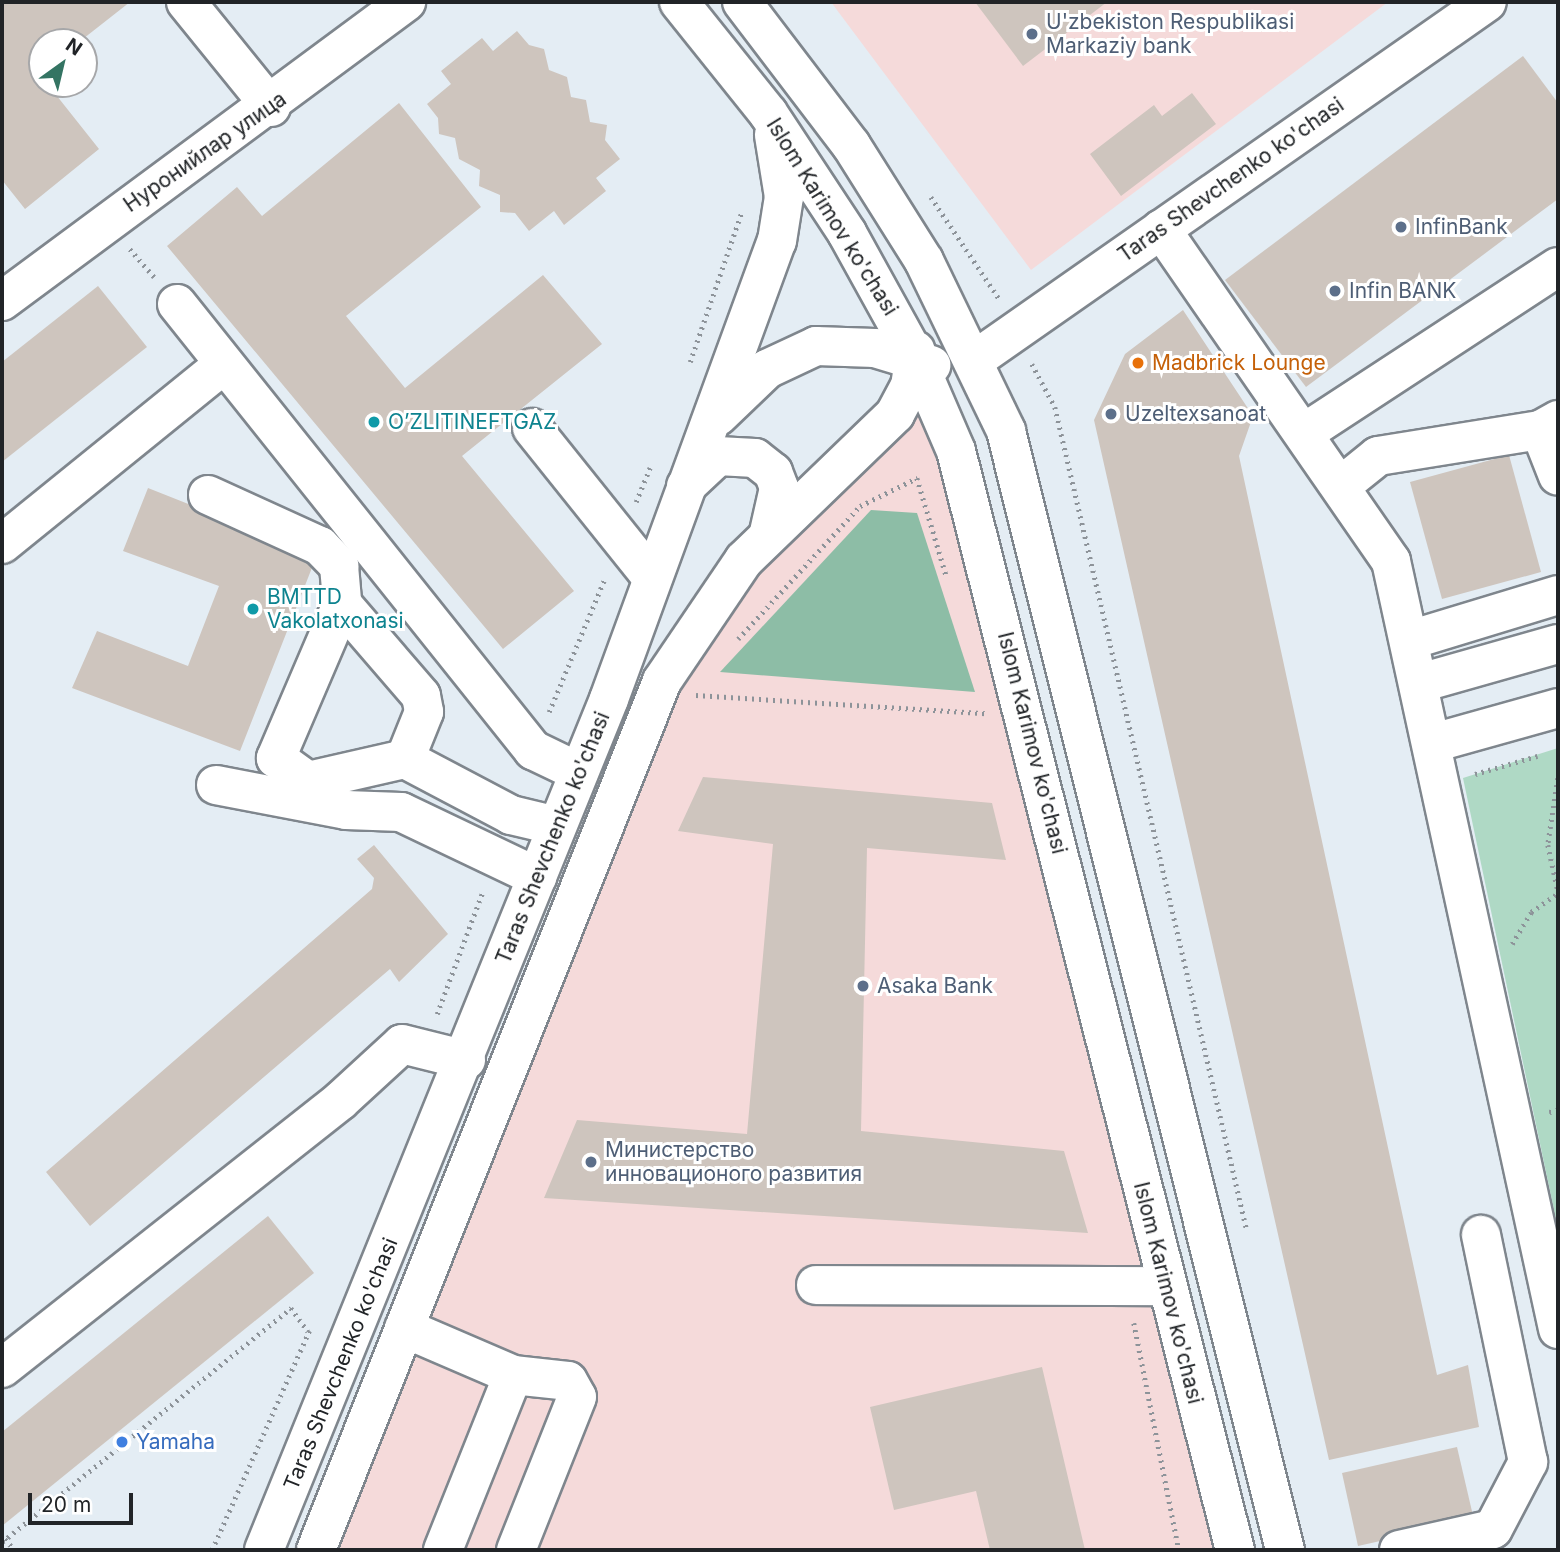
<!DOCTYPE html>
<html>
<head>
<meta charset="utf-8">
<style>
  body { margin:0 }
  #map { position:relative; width:1560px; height:1552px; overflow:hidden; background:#e4edf4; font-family:Inter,sans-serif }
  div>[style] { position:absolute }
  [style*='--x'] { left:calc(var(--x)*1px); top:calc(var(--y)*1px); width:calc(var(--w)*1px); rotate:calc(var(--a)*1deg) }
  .commercial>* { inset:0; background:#f5dada }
  .green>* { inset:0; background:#afd9c5 }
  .forest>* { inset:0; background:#8dbda6 }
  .building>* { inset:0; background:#cec5be }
  .path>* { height:4.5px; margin-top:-2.25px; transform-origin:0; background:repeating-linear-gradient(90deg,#8d9399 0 2px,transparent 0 7px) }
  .roads { filter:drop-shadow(2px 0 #7f868d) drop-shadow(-2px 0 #7f868d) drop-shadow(0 2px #7f868d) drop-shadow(0 -2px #7f868d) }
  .minor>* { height:38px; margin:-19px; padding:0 19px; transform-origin:19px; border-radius:19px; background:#fff }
  .major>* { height:38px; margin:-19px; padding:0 19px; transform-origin:19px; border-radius:19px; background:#fff }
  .dots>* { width:19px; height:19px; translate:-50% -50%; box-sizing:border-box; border:4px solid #fff; border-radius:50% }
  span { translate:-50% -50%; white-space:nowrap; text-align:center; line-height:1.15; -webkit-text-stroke:6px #fff; paint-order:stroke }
  .service-label { font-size:21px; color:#4e5e75 }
  .left { translate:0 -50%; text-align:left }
  .street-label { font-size:21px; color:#212427 }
  .food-label { font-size:21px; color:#c56008 }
  .culture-label { font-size:21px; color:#0d838f }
  .shop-label { font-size:21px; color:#366cbe }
  .frame { position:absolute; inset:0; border:4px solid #212427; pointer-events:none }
  .north { position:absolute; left:28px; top:28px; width:70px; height:70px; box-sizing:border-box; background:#fff; border:2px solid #a6a7a9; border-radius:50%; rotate:34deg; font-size:19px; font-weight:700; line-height:28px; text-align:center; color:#212427 }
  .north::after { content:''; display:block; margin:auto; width:24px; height:32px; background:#347463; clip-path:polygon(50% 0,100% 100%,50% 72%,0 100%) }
  .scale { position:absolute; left:28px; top:1493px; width:105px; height:32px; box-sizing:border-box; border:4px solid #212427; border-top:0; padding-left:9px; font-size:21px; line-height:24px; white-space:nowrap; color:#212427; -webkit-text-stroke:5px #fff; paint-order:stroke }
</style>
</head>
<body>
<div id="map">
  <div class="commercial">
    <div style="clip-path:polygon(831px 2px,1388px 2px,1031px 270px)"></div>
    <div style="clip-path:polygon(916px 358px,1235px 1550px,316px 1550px,662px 681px,867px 441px)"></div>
  </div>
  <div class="green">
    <div style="clip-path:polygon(1558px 748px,1558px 1229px,1463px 778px)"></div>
  </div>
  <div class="forest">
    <div style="clip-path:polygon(871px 510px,917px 513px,975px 692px,720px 672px)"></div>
  </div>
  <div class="building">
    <div style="clip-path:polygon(2px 2px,130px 2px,79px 42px,42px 42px,42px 84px,62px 84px,53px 91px,99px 149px,25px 209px,2px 180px)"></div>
    <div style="clip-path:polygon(975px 2px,1107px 2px,1023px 66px)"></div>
    <div style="clip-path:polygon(517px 31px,529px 45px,544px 49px,549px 70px,567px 77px,571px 97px,586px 100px,590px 122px,607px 125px,605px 140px,620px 159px,596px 178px,606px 191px,564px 225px,554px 211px,529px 231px,515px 213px,500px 212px,500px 195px,479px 186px,480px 170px,459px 159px,455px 138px,439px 134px,438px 118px,427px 104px,451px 84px,441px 71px,482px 38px,493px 51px)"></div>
    <div style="clip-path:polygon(1523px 56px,1558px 103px,1558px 199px,1306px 387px,1225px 280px)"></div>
    <div style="clip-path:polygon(1192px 93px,1216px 124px,1121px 196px,1090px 154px,1154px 105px,1162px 116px)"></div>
    <div style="clip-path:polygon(399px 103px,481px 207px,346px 316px,405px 388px,543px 275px,602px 344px,462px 456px,574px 591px,503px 649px,167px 246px,237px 187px,262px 216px)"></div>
    <div style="clip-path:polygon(98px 286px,147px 347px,2px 462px,2px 362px)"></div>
    <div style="clip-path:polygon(1183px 310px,1253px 416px,1239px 456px,1437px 1375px,1468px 1365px,1479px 1427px,1329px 1460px,1094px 420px,1125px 354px)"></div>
    <div style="clip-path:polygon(1509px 455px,1541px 572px,1442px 599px,1410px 482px)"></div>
    <div style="clip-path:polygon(148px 488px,317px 555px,240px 751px,72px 688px,97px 631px,188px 666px,219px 586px,123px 551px)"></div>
    <div style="clip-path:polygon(703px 777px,992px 803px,1006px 860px,867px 848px,861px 1131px,1064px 1151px,1088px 1233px,544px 1198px,577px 1120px,747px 1134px,773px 844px,678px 831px)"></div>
    <div style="clip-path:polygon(374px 845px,448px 934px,399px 982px,390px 969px,90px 1226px,46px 1172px,372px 889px,374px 878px,357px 859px)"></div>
    <div style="clip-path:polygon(268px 1216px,314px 1273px,2px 1526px,2px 1432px)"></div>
    <div style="clip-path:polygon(1042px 1367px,1085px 1550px,990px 1550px,976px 1491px,894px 1510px,870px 1407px)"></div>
    <div style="clip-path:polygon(1457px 1447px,1474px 1520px,1358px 1546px,1342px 1473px)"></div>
  </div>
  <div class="path">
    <div style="--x:931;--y:197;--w:124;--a:56.2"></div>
    <div style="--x:130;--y:249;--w:37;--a:49"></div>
    <div style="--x:690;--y:362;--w:160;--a:-71"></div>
    <div style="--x:1032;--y:364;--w:49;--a:61.9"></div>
    <div style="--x:1055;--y:407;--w:846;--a:76.88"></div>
    <div style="--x:636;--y:502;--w:37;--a:-68"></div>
    <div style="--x:738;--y:639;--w:180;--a:-47.5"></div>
    <div style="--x:860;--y:506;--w:64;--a:-26.2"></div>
    <div style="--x:917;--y:478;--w:104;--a:73.3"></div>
    <div style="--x:696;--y:695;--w:290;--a:3.6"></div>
    <div style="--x:549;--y:712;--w:145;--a:-67.3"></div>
    <div style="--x:1475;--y:774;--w:65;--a:-16.2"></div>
    <div style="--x:1558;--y:778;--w:68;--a:98.5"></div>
    <div style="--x:1548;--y:845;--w:47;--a:77.7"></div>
    <div style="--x:1512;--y:944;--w:37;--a:-59"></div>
    <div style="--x:1531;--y:912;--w:33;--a:-35"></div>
    <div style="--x:437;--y:1014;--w:131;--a:-69.5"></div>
    <div style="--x:1549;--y:1112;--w:9;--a:-13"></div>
    <div style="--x:1134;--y:1323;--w:231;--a:78.8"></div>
    <div style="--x:5;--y:1539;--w:15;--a:48"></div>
    <div style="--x:2;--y:1542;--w:372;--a:-39"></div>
    <div style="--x:291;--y:1308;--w:29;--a:54"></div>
    <div style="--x:212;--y:1550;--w:240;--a:-66.1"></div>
  </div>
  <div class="roads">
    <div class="minor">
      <div style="--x:186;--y:2;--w:135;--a:51"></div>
      <div style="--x:1161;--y:229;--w:404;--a:55.3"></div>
      <div style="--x:1391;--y:561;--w:786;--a:77.73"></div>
      <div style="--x:2;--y:301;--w:503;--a:-36.51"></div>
      <div style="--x:177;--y:304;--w:571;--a:51.4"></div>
      <div style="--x:533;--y:750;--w:51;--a:25.6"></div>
      <div style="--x:976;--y:359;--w:623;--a:-34.94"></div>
      <div style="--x:532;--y:428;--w:192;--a:51.3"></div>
      <div style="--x:1540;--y:430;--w:49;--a:68.6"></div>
      <div style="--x:1304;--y:433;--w:303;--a:-33.2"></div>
      <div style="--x:1342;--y:485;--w:46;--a:-38.9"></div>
      <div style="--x:1378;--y:456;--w:164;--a:-9.1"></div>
      <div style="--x:1540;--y:430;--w:21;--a:-29"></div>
      <div style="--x:208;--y:495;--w:123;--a:24.5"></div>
      <div style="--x:320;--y:546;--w:28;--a:46"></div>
      <div style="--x:339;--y:566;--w:38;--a:85"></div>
      <div style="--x:342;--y:604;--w:121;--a:49.3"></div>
      <div style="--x:421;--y:696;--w:16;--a:79"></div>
      <div style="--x:424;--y:712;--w:51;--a:112"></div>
      <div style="--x:2;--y:544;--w:284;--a:-39"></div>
      <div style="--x:342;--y:604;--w:168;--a:113.2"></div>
      <div style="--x:276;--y:758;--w:39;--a:36"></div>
      <div style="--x:308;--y:781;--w:99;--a:-12.8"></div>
      <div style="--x:405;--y:759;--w:120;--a:27.8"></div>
      <div style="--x:511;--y:815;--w:47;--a:13.4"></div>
      <div style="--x:1410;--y:640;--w:155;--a:-16.9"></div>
      <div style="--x:1420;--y:683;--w:143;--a:-15.8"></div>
      <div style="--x:1433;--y:743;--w:130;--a:-15.6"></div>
      <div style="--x:216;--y:785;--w:132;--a:10.9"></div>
      <div style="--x:346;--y:810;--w:55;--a:2.1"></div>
      <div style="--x:401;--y:812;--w:151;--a:25.5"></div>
      <div style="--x:816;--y:1285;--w:349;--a:0.2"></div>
      <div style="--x:404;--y:1328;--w:119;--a:23.3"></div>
      <div style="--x:513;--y:1375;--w:55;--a:6.2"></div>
      <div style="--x:568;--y:1381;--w:18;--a:61"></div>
      <div style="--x:577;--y:1397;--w:165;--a:111.7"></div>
      <div style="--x:2;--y:1368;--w:431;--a:-38.3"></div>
      <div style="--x:340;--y:1101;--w:84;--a:-42.6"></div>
      <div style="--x:402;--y:1044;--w:66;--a:14"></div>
      <div style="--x:443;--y:1550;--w:188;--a:-68.2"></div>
      <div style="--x:1399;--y:1550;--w:96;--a:-12.6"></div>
      <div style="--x:1493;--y:1529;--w:76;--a:-62.4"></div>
      <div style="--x:1528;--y:1462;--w:232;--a:-101.7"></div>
    </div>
    <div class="major">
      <div style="--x:679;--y:2;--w:142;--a:51.3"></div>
      <div style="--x:768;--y:113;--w:144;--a:56.6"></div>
      <div style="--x:847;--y:233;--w:143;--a:61.1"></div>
      <div style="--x:916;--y:358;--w:101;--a:66.7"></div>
      <div style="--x:956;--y:451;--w:1134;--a:75.76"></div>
      <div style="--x:742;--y:2;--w:180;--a:52.7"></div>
      <div style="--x:851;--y:145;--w:137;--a:57.8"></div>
      <div style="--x:924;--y:261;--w:189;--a:64.2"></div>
      <div style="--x:1006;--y:431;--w:1153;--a:76"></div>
      <div style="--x:718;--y:416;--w:68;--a:-43.8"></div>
      <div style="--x:767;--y:369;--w:54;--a:-25.1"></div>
      <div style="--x:816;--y:346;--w:59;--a:1.9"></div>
      <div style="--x:875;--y:348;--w:59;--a:16.9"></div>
      <div style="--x:686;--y:486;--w:44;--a:-43.2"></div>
      <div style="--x:718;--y:456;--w:37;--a:3"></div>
      <div style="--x:755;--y:458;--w:23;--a:38"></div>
      <div style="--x:773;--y:472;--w:17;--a:69"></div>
      <div style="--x:779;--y:488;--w:45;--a:102.8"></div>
      <div style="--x:264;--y:1550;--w:918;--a:-67.93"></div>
      <div style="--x:609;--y:699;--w:488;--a:-69.9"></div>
      <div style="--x:777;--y:241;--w:45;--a:-81"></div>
      <div style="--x:784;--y:197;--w:63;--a:-99.2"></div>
      <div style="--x:316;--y:1550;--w:935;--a:-68.29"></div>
      <div style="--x:662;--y:681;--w:146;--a:-55.9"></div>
      <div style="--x:744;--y:560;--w:210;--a:-44"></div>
      <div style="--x:895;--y:414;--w:32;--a:-62"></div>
      <div style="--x:910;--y:386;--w:36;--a:-81"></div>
    </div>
  </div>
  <div class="dots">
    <div style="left:1032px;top:34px;background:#5c6f8a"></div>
    <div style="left:1401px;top:227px;background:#5c6f8a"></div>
    <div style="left:1335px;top:291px;background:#5c6f8a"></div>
    <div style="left:1138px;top:363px;background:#e8710a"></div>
    <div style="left:1111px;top:414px;background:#5c6f8a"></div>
    <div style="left:374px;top:422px;background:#0f9aa8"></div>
    <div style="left:253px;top:609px;background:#0f9aa8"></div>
    <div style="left:863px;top:986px;background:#5c6f8a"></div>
    <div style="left:591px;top:1162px;background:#5c6f8a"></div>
    <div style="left:122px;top:1442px;background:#3f7fe0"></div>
  </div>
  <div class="service-label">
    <span class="left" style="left:1046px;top:34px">U'zbekiston Respublikasi<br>Markaziy bank</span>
    <span class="left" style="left:1415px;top:227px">InfinBank</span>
    <span class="left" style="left:1349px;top:291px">Infin BANK</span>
    <span class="left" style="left:1125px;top:414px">Uzeltexsanoat</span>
    <span class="left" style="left:877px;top:986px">Asaka Bank</span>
    <span class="left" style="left:605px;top:1162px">Министерство<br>инновационого развития</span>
  </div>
  <div class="street-label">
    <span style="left:205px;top:152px;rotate:-35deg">Нуронийлар улица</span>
    <span style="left:1231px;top:180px;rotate:-35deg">Taras Shevchenko ko'chasi</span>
    <span style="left:832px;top:217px;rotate:58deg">Islom Karimov ko'chasi</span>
    <span style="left:1032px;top:743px;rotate:76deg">Islom Karimov ko'chasi</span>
    <span style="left:553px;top:838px;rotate:-68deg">Taras Shevchenko ko'chasi</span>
    <span style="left:1168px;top:1293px;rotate:76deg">Islom Karimov ko'chasi</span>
    <span style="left:341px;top:1364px;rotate:-68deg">Taras Shevchenko ko'chasi</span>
  </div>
  <div class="food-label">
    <span class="left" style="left:1152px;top:363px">Madbrick Lounge</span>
  </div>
  <div class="culture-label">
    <span class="left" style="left:388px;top:422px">O’ZLITINEFTGAZ</span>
    <span class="left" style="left:267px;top:609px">BMTTD<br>Vakolatxonasi</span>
  </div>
  <div class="shop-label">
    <span class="left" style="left:136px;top:1442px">Yamaha</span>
  </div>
  <div class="frame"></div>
  <div class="north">N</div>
  <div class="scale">20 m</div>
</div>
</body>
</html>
